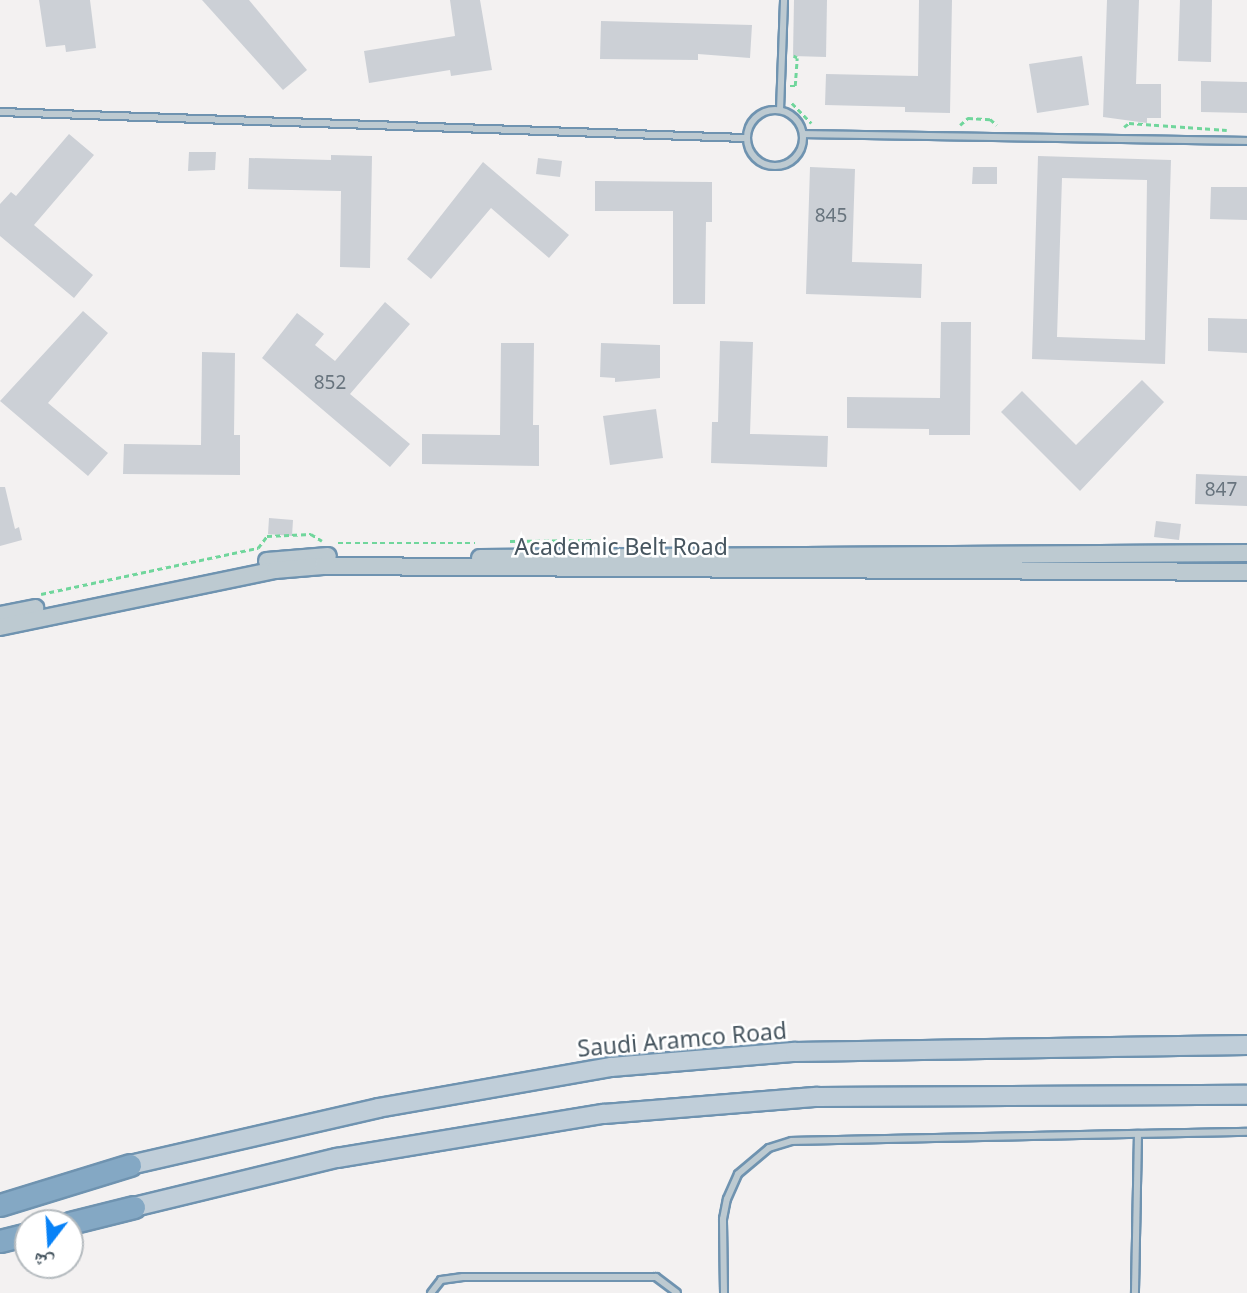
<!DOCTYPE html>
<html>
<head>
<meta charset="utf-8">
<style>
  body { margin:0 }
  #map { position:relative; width:1247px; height:1293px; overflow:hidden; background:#f3f1f1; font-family:"Noto Sans","Noto Naskh Arabic",sans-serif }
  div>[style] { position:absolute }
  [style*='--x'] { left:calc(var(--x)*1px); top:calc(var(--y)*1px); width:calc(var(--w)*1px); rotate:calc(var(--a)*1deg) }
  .building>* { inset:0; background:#ccd0d6 }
  .path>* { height:2.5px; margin-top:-1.25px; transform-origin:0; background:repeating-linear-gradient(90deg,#70d69c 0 5px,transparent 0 8.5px) }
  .roads { filter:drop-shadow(2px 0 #6f93b0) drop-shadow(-2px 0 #6f93b0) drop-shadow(0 2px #6f93b0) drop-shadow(0 -2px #6f93b0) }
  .service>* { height:6px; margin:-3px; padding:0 3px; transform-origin:3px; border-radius:3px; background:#bdcad1 }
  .service>.ring { margin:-3px; padding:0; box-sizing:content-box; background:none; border:6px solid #bdcad1; border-radius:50% }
  .tertiary>* { height:16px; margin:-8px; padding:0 8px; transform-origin:8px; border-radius:8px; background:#bdcad1 }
  .secondary>* { height:18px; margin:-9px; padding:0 9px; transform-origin:9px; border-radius:9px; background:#c0ced9 }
  .motorway>* { height:21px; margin:-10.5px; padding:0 10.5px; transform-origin:10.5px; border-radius:10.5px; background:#84a8c4 }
  span { translate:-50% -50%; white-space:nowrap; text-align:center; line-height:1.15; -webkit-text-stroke:5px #fff; paint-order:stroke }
  .number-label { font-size:19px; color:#68747e }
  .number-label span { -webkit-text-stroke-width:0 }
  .street-label { font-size:23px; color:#475660 }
  .north { position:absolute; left:14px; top:1209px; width:70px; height:70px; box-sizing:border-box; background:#fff; border:2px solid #b5bbbf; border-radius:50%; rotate:197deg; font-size:19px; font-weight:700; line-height:28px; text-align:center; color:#475660 }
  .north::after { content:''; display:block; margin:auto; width:24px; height:32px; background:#0882f7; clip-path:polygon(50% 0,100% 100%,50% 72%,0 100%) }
</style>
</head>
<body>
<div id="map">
  <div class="building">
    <div style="clip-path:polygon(39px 0,90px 0,96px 48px,66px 52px,65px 45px,46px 47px)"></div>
    <div style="clip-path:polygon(202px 0,249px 0,307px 70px,283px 90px)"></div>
    <div style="clip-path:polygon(450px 0,480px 0,492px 70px,451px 76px,450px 70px,369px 83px,364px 51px,455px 36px)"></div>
    <div style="clip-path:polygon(794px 0,827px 0,826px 57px,793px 56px)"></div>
    <div style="clip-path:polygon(919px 0,952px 0,950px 113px,905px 112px,905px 107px,825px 105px,826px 74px,918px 76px)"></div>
    <div style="clip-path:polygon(1107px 0,1139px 0,1136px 84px,1161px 84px,1161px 118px,1147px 118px,1147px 123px,1103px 117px)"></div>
    <div style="clip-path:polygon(1180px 0,1212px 0,1211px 62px,1178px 61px)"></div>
    <div style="clip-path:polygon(601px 21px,752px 25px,750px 58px,698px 54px,698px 60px,600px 59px)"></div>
    <div style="clip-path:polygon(1082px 56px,1089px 105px,1037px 113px,1029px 64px)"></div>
    <div style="clip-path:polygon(1201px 81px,1247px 82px,1247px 113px,1201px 112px)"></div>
    <div style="clip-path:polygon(69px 134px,94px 155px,34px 225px,93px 275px,74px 298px,0 236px,0 204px,11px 192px,16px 196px)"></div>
    <div style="clip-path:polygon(189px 152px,216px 152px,215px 170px,188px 171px)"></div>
    <div style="clip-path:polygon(331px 155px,372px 156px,370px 268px,340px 267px,341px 191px,248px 189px,249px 158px,331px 160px)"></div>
    <div style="clip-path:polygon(evenodd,1038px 156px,1171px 160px,1165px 364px,1032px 359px,1038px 156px,1062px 178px,1147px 180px,1145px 340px,1057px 337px,1062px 178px)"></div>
    <div style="clip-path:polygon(538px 158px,562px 161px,560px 177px,536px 174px)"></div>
    <div style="clip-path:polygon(483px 162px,569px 235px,549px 258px,491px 208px,431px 279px,407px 259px)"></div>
    <div style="clip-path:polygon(810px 167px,855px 169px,852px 262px,922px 264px,921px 298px,806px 294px)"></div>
    <div style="clip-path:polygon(973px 167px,997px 167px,997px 184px,972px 184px)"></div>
    <div style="clip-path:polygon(595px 181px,712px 182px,712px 222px,706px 222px,705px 304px,673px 304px,673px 211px,595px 211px)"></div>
    <div style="clip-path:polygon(1211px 187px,1247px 187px,1247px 220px,1210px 219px)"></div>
    <div style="clip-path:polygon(385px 302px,410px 324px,350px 394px,410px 444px,390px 467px,262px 358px,297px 313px,324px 334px,315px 345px,335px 361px)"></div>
    <div style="clip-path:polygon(83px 311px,108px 333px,48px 403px,108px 453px,88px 476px,0 401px)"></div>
    <div style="clip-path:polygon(1208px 318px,1247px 319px,1247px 353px,1208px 351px)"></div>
    <div style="clip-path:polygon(941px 322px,971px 322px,970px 435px,929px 435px,929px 429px,847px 428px,847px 397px,940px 398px)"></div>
    <div style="clip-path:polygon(720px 341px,753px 342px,750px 434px,828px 436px,827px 467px,711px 463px,712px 422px,718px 422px)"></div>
    <div style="clip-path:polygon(501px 343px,534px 343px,533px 425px,539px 425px,539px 466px,422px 464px,422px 434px,500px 435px)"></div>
    <div style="clip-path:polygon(601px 343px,660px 345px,660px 378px,615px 382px,615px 378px,600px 377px)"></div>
    <div style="clip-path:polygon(202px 352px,235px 353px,234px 435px,240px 435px,240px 475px,123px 474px,124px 444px,201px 445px)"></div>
    <div style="clip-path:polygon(1142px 380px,1164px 402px,1080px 491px,1001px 412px,1022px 391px,1076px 445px)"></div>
    <div style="clip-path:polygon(656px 409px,663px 458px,610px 465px,603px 416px)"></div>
    <div style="clip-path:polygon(1196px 474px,1247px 476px,1247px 506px,1195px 504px)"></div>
    <div style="clip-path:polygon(0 487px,5px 487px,15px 529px,19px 527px,22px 540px,0 546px)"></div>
    <div style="clip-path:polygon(269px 518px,293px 520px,292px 536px,268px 534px)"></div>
    <div style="clip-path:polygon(1156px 521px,1181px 524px,1179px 540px,1154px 537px)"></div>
  </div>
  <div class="path">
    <div style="--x:790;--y:86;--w:5;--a:0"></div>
    <div style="--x:795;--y:86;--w:28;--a:-86"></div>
    <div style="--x:797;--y:58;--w:4;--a:-153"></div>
    <div style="--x:792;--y:103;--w:28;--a:46"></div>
    <div style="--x:960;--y:125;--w:11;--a:-41"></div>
    <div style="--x:968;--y:118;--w:22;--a:3"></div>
    <div style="--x:990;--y:119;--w:9;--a:41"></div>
    <div style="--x:1124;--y:127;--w:6;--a:-39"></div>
    <div style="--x:1129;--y:123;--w:98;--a:4.1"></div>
    <div style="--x:510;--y:541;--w:81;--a:-0.7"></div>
    <div style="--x:338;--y:543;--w:137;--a:0"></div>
    <div style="--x:41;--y:594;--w:222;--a:-12"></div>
    <div style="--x:258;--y:548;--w:15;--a:-53"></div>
    <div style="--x:267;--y:536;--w:44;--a:-2.6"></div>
    <div style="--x:311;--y:534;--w:13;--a:32"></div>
  </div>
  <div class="roads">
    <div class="service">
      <div class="ring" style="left:747px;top:110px;width:50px;height:50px"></div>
      <div style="--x:780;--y:110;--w:110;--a:-87.9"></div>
      <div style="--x:0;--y:112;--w:746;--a:2"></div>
      <div style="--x:803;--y:134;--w:444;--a:0.9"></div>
      <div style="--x:1138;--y:1134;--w:109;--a:-1.1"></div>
      <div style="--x:431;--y:1293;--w:16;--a:-52"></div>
      <div style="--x:441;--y:1280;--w:22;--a:-8"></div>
      <div style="--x:463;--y:1277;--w:193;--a:0"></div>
      <div style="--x:656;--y:1277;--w:26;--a:37"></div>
      <div style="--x:724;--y:1293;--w:74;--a:-90.8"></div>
      <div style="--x:723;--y:1219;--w:20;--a:-79"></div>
      <div style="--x:727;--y:1199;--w:27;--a:-66"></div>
      <div style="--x:738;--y:1174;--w:40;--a:-40"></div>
      <div style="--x:769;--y:1148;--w:24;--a:-17"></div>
      <div style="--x:792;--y:1141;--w:346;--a:-1.2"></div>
      <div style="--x:1138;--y:1134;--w:159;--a:91.1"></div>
    </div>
    <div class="tertiary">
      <div style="--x:480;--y:558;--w:767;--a:-0.37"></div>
      <div style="--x:267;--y:561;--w:61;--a:-4.7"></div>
      <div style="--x:0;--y:615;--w:36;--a:-11"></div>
      <div style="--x:0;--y:627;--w:281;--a:-11.7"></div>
      <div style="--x:275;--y:570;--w:48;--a:-4.8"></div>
      <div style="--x:323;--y:566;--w:924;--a:0.37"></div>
    </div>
    <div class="secondary">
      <div style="--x:130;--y:1165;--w:254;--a:-12.9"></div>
      <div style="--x:378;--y:1108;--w:237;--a:-10"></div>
      <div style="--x:611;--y:1067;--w:185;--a:-4.7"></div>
      <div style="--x:795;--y:1052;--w:452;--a:-0.9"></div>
      <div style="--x:134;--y:1207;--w:209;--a:-13.6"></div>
      <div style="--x:337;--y:1158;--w:271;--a:-9.4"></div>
      <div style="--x:604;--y:1114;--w:214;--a:-4.6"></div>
      <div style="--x:817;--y:1097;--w:430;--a:-0.3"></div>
    </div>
    <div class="motorway">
      <div style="--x:0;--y:1205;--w:136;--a:-17.1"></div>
      <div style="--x:70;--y:1223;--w:66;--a:-14"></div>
      <div style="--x:0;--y:1241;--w:29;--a:-14"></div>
    </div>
  </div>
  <div class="number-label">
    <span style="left:831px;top:216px">845</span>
    <span style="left:330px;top:383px">852</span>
    <span style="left:1221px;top:490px">847</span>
  </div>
  <div class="street-label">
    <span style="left:621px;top:546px">Academic Belt Road</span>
    <span style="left:682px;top:1039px;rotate:-5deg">Saudi Aramco Road</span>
  </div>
  <div class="north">ش</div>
</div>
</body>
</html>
